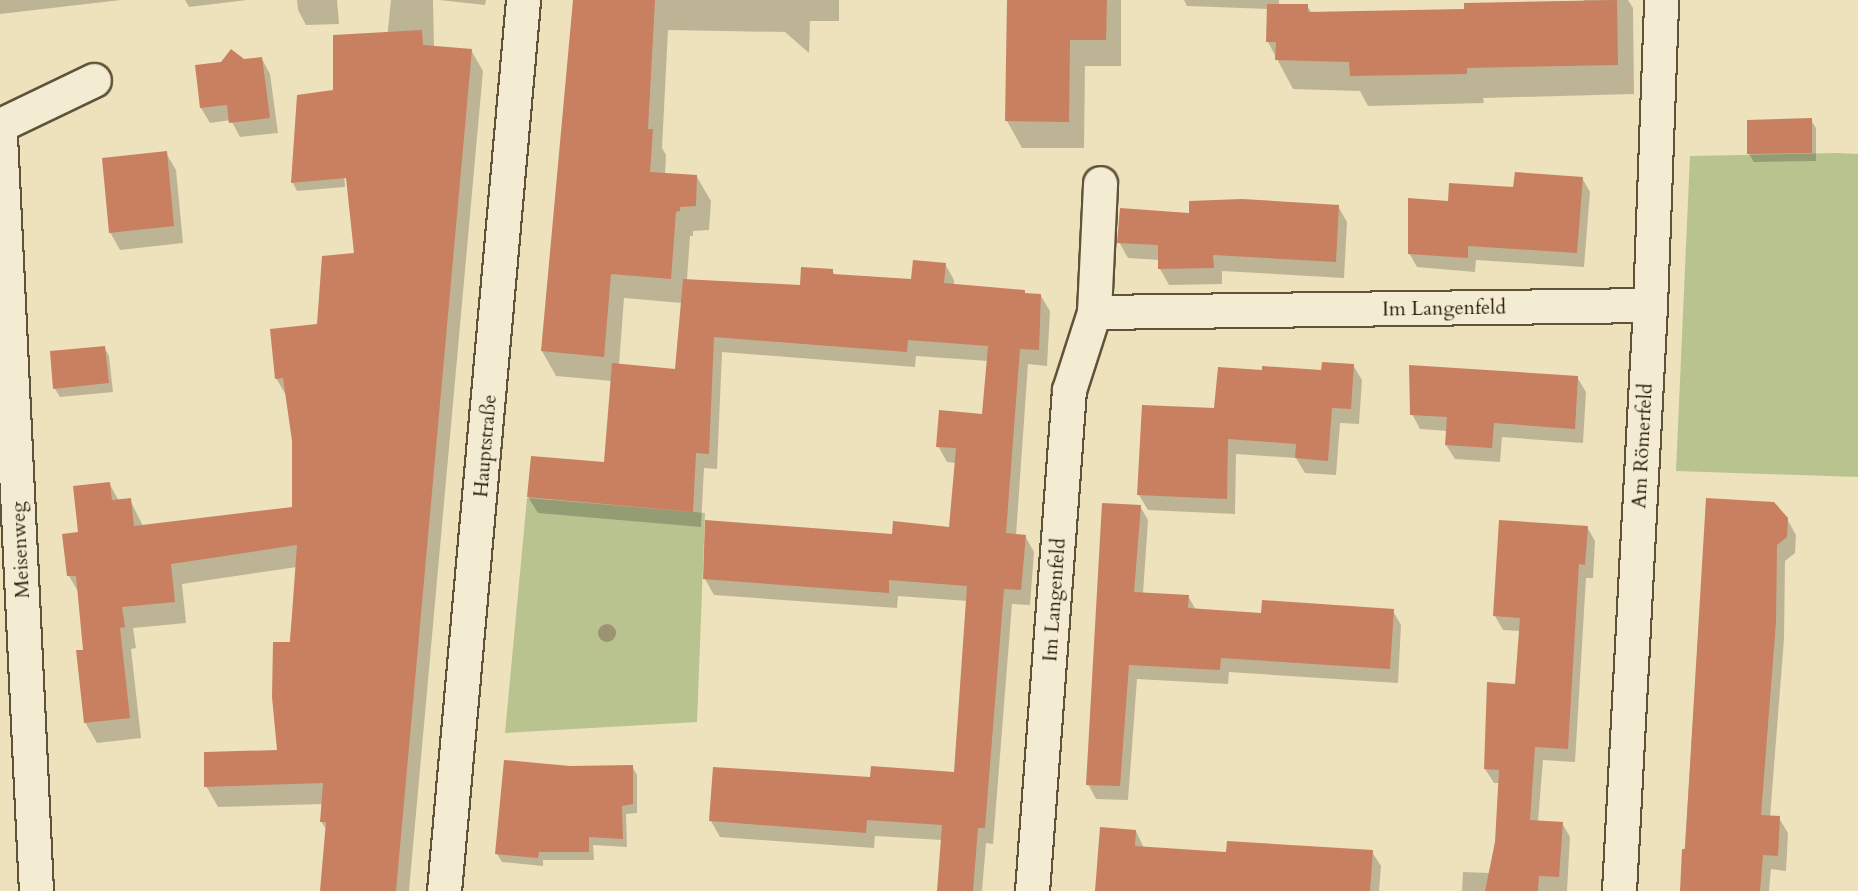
<!DOCTYPE html>
<html>
<head>
<meta charset="utf-8">
<style>
  body { margin:0 }
  #map { position:relative; width:1858px; height:891px; overflow:hidden; background:#ede2bc; font-family:Cardo,serif }
  div>[style] { position:absolute }
  [style*='--x'] { left:calc(var(--x)*1px); top:calc(var(--y)*1px); width:calc(var(--w)*1px); rotate:calc(var(--a)*1deg) }
  .green>* { inset:0; background:#b9c390 }
  .shadow>* { inset:0; background:#0003 }
  .building>* { inset:0; background:#c88061 }
  .roads { filter:drop-shadow(2px 0 #61523a) drop-shadow(-2px 0 #61523a) drop-shadow(0 2px #61523a) drop-shadow(0 -2px #61523a) }
  .minor>* { height:33px; margin:-16.5px; padding:0 16.5px; transform-origin:16.5px; border-radius:16.5px; background:#f3ecd3 }
  .trees>* { width:18px; height:18px; margin:-9px; border-radius:50%; background:#9c9372 }
  span { translate:-50% -50%; white-space:nowrap; text-align:center; line-height:1.15; -webkit-text-stroke:5px #f3ecd3; paint-order:stroke }
  .street-label { font-size:20px; color:#32220f }
</style>
</head>
<body>
<div id="map">
  <div class="green">
    <div style="clip-path:polygon(1837px 153px,1858px 154px,1858px 477px,1676px 471px,1690px 156px)"></div>
    <div style="clip-path:polygon(527px 498px,705px 513px,697px 722px,505px 733px)"></div>
  </div>
  <div class="shadow">
    <div style="clip-path:polygon(0 0,121px 0,0 14px)"></div>
    <div style="clip-path:polygon(185px 0,247px 0,189px 7px)"></div>
    <div style="clip-path:polygon(297px 0,337px 0,339px 24px,306px 25px,298px 10px)"></div>
    <div style="clip-path:polygon(391px 0,433px 0,434px 47px,471px 50px,483px 71px,409px 891px,321px 891px,327px 831px,321px 821px,323px 804px,218px 807px,206px 786px,279px 752px,297px 567px,182px 584px,186px 623px,133px 628px,136px 648px,131px 649px,141px 738px,97px 743px,85px 722px,84px 651px,79px 593px,69px 576px,80px 533px,109px 483px,119px 501px,130px 500px,143px 526px,293px 509px,294px 441px,287px 397px,276px 378px,318px 325px,356px 254px,371px 191px)"></div>
    <div style="clip-path:polygon(439px 0,486px 0,485px 5px)"></div>
    <div style="clip-path:polygon(evenodd,574px 0,839px 0,839px 21px,810px 21px,809px 53px,785px 32px,668px 30px,662px 148px,666px 155px,665px 175px,697px 177px,711px 201px,709px 230px,693px 231px,693px 236px,690px 236px,687px 280px,801px 286px,832px 271px,835px 275px,913px 281px,945px 264px,954px 280px,954px 285px,1024px 291px,1026px 295px,1041px 296px,1050px 311px,1047px 366px,1028px 364px,1016px 535px,1025px 536px,1034px 552px,1030px 605px,1012px 604px,993px 844px,986px 843px,982px 891px,939px 891px,942px 840px,875px 836px,874px 848px,720px 837px,711px 821px,872px 778px,956px 774px,968px 601px,898px 596px,897px 608px,714px 595px,705px 579px,893px 536px,950px 528px,956px 463px,947px 462px,938px 446px,983px 415px,988px 361px,916px 356px,915px 367px,722px 352px,717px 469px,704px 468px,701px 527px,538px 513px,528px 497px,605px 464px,612px 381px,556px 376px,542px 351px,574px 0,624px 298px,682px 303px,676px 370px,619px 365px,624px 298px)"></div>
    <div style="clip-path:polygon(1121px 0,1121px 66px,1085px 66px,1084px 148px,1022px 148px,1007px 121px,1008px 1px)"></div>
    <div style="clip-path:polygon(1184px 0,1279px 0,1279px 5px,1307px 6px,1312px 13px,1465px 10px,1584px 2px,1584px 0,1628px 0,1633px 8px,1634px 94px,1483px 98px,1484px 103px,1368px 106px,1360px 91px,1293px 89px,1268px 42px,1268px 9px,1187px 6px)"></div>
    <div style="clip-path:polygon(262px 59px,270px 74px,278px 133px,240px 137px,231px 120px,210px 123px,201px 108px,196px 66px)"></div>
    <div style="clip-path:polygon(340px 100px,345px 187px,297px 191px,293px 183px)"></div>
    <div style="clip-path:polygon(1811px 120px,1816px 128px,1816px 161px,1754px 162px,1749px 154px)"></div>
    <div style="clip-path:polygon(166px 153px,176px 170px,183px 243px,120px 250px,110px 232px)"></div>
    <div style="clip-path:polygon(1582px 178px,1590px 192px,1584px 267px,1476px 260px,1475px 272px,1417px 267px,1409px 253px,1449px 202px)"></div>
    <div style="clip-path:polygon(1338px 206px,1347px 222px,1344px 278px,1222px 271px,1222px 284px,1169px 285px,1160px 269px,1160px 260px,1128px 258px,1119px 242px,1191px 214px)"></div>
    <div style="clip-path:polygon(104px 347px,109px 356px,113px 392px,60px 397px,55px 389px,51px 353px)"></div>
    <div style="clip-path:polygon(1353px 365px,1362px 380px,1359px 424px,1340px 423px,1336px 475px,1305px 473px,1296px 458px,1236px 454px,1235px 514px,1148px 510px,1139px 495px,1215px 410px,1263px 372px,1322px 372px)"></div>
    <div style="clip-path:polygon(1577px 377px,1586px 392px,1583px 443px,1502px 437px,1500px 462px,1455px 459px,1446px 445px,1447px 431px,1420px 429px,1412px 414px)"></div>
    <div style="clip-path:polygon(1707px 499px,1787px 519px,1796px 535px,1795px 553px,1785px 561px,1784px 639px,1770px 817px,1779px 818px,1788px 833px,1786px 871px,1771px 869px,1769px 891px,1682px 891px)"></div>
    <div style="clip-path:polygon(1140px 506px,1148px 520px,1143px 594px,1188px 596px,1196px 610px,1263px 614px,1393px 611px,1401px 625px,1398px 683px,1229px 672px,1228px 684px,1137px 679px,1128px 800px,1096px 799px,1088px 784px)"></div>
    <div style="clip-path:polygon(1587px 527px,1595px 541px,1593px 578px,1586px 578px,1575px 762px,1543px 760px,1538px 822px,1562px 823px,1570px 837px,1567px 891px,1462px 891px,1463px 872px,1490px 873px,1497px 842px,1500px 783px,1494px 783px,1485px 769px,1516px 686px,1520px 631px,1503px 630px,1495px 616px)"></div>
    <div style="clip-path:polygon(632px 766px,637px 775px,637px 813px,626px 814px,627px 847px,593px 845px,594px 860px,543px 860px,543px 866px,502px 862px,497px 854px)"></div>
    <div style="clip-path:polygon(1136px 831px,1144px 848px,1227px 854px,1372px 852px,1381px 866px,1379px 891px,1097px 891px)"></div>
  </div>
  <div class="building">
    <div style="clip-path:polygon(573px 0,655px 0,648px 129px,653px 129px,650px 172px,697px 175px,696px 206px,680px 207px,680px 211px,676px 212px,671px 279px,611px 274px,604px 357px,541px 351px)"></div>
    <div style="clip-path:polygon(1007px 0,1107px 0,1106px 40px,1070px 40px,1069px 122px,1005px 121px)"></div>
    <div style="clip-path:polygon(1617px 0,1618px 65px,1467px 68px,1467px 74px,1350px 76px,1349px 62px,1275px 60px,1276px 42px,1266px 42px,1267px 4px,1308px 4px,1308px 12px,1464px 9px,1464px 3px)"></div>
    <div style="clip-path:polygon(422px 30px,423px 45px,472px 49px,396px 891px,320px 891px,326px 822px,320px 822px,323px 783px,204px 787px,204px 752px,277px 750px,272px 697px,273px 642px,290px 642px,297px 545px,171px 564px,175px 602px,122px 607px,125px 627px,120px 628px,130px 718px,84px 723px,76px 650px,83px 650px,76px 576px,67px 576px,62px 534px,78px 532px,73px 486px,110px 482px,112px 500px,131px 498px,134px 526px,292px 507px,292px 441px,283px 378px,275px 379px,270px 329px,317px 324px,322px 256px,354px 253px,346px 178px,291px 183px,297px 95px,333px 90px,333px 35px)"></div>
    <div style="clip-path:polygon(231px 49px,244px 59px,262px 57px,270px 118px,229px 123px,227px 105px,200px 108px,195px 65px,221px 62px)"></div>
    <div style="clip-path:polygon(1812px 118px,1812px 153px,1747px 154px,1747px 120px)"></div>
    <div style="clip-path:polygon(167px 151px,174px 226px,109px 233px,102px 158px)"></div>
    <div style="clip-path:polygon(1515px 172px,1583px 177px,1577px 253px,1468px 246px,1468px 258px,1408px 254px,1408px 198px,1448px 201px,1449px 183px,1513px 187px)"></div>
    <div style="clip-path:polygon(1242px 199px,1339px 205px,1336px 262px,1213px 255px,1214px 268px,1158px 269px,1158px 245px,1117px 243px,1120px 208px,1189px 213px,1189px 201px)"></div>
    <div style="clip-path:polygon(913px 260px,946px 263px,944px 283px,1025px 290px,1025px 293px,1041px 294px,1039px 350px,1020px 349px,1006px 533px,1026px 535px,1021px 590px,1004px 589px,985px 828px,978px 828px,973px 891px,937px 891px,942px 825px,867px 820px,866px 833px,709px 821px,713px 767px,870px 777px,871px 766px,954px 772px,967px 586px,889px 580px,889px 593px,703px 579px,705px 520px,892px 534px,893px 521px,949px 527px,956px 448px,936px 447px,939px 410px,982px 414px,988px 346px,908px 340px,907px 352px,714px 337px,709px 454px,696px 453px,693px 512px,527px 497px,531px 456px,604px 462px,612px 363px,675px 369px,683px 279px,800px 285px,801px 267px,833px 269px,833px 274px,911px 279px)"></div>
    <div style="clip-path:polygon(105px 346px,109px 383px,53px 389px,50px 351px)"></div>
    <div style="clip-path:polygon(1322px 362px,1354px 364px,1351px 409px,1332px 408px,1328px 461px,1295px 458px,1296px 444px,1228px 439px,1227px 499px,1137px 495px,1142px 405px,1214px 408px,1218px 367px,1262px 370px,1262px 366px,1321px 370px)"></div>
    <div style="clip-path:polygon(1409px 365px,1578px 376px,1575px 429px,1494px 423px,1492px 448px,1445px 445px,1447px 417px,1410px 415px)"></div>
    <div style="clip-path:polygon(1706px 498px,1774px 502px,1788px 518px,1787px 537px,1777px 545px,1776px 622px,1761px 815px,1780px 816px,1778px 856px,1763px 855px,1760px 891px,1680px 891px,1682px 849px,1685px 849px)"></div>
    <div style="clip-path:polygon(1102px 503px,1141px 505px,1134px 592px,1189px 595px,1188px 608px,1261px 613px,1262px 600px,1394px 609px,1390px 669px,1221px 658px,1220px 670px,1129px 665px,1120px 786px,1086px 785px)"></div>
    <div style="clip-path:polygon(1499px 520px,1588px 526px,1585px 565px,1579px 564px,1568px 749px,1535px 747px,1530px 820px,1563px 822px,1559px 877px,1539px 876px,1538px 891px,1485px 891px,1495px 842px,1499px 770px,1484px 769px,1487px 682px,1515px 684px,1520px 618px,1493px 616px)"></div>
    <div style="clip-path:polygon(504px 760px,570px 766px,633px 765px,633px 804px,622px 806px,623px 839px,589px 837px,589px 852px,539px 852px,538px 858px,495px 854px)"></div>
    <div style="clip-path:polygon(1100px 827px,1136px 830px,1135px 846px,1226px 852px,1227px 841px,1373px 850px,1370px 891px,1095px 891px)"></div>
  </div>
  <div class="roads">
    <div class="minor">
      <div style="--x:0;--y:125;--w:104;--a:-25.6"></div>
      <div style="--x:0;--y:136;--w:756;--a:87.27"></div>
      <div style="--x:1094;--y:312;--w:129;--a:-87.3"></div>
      <div style="--x:444;--y:891;--w:894;--a:-84.93"></div>
      <div style="--x:1032;--y:891;--w:502;--a:-85.78"></div>
      <div style="--x:1069;--y:390;--w:82;--a:-72.2"></div>
      <div style="--x:1094;--y:312;--w:556;--a:-0.72"></div>
      <div style="--x:1619;--y:891;--w:587;--a:-86.97"></div>
      <div style="--x:1650;--y:305;--w:305;--a:-87.9"></div>
    </div>
  </div>
  <div class="trees">
    <div style="left:607px;top:633px"></div>
  </div>
  <div class="street-label">
    <span style="left:1444px;top:308px;rotate:-1deg">Im Langenfeld</span>
    <span style="left:485px;top:446px;rotate:-85deg">Hauptstraße</span>
    <span style="left:1642px;top:446px;rotate:-87deg">Am Römerfeld</span>
    <span style="left:20px;top:550px;rotate:-93deg">Meisenweg</span>
    <span style="left:1054px;top:600px;rotate:-86deg">Im Langenfeld</span>
  </div>
</div>
</body>
</html>
